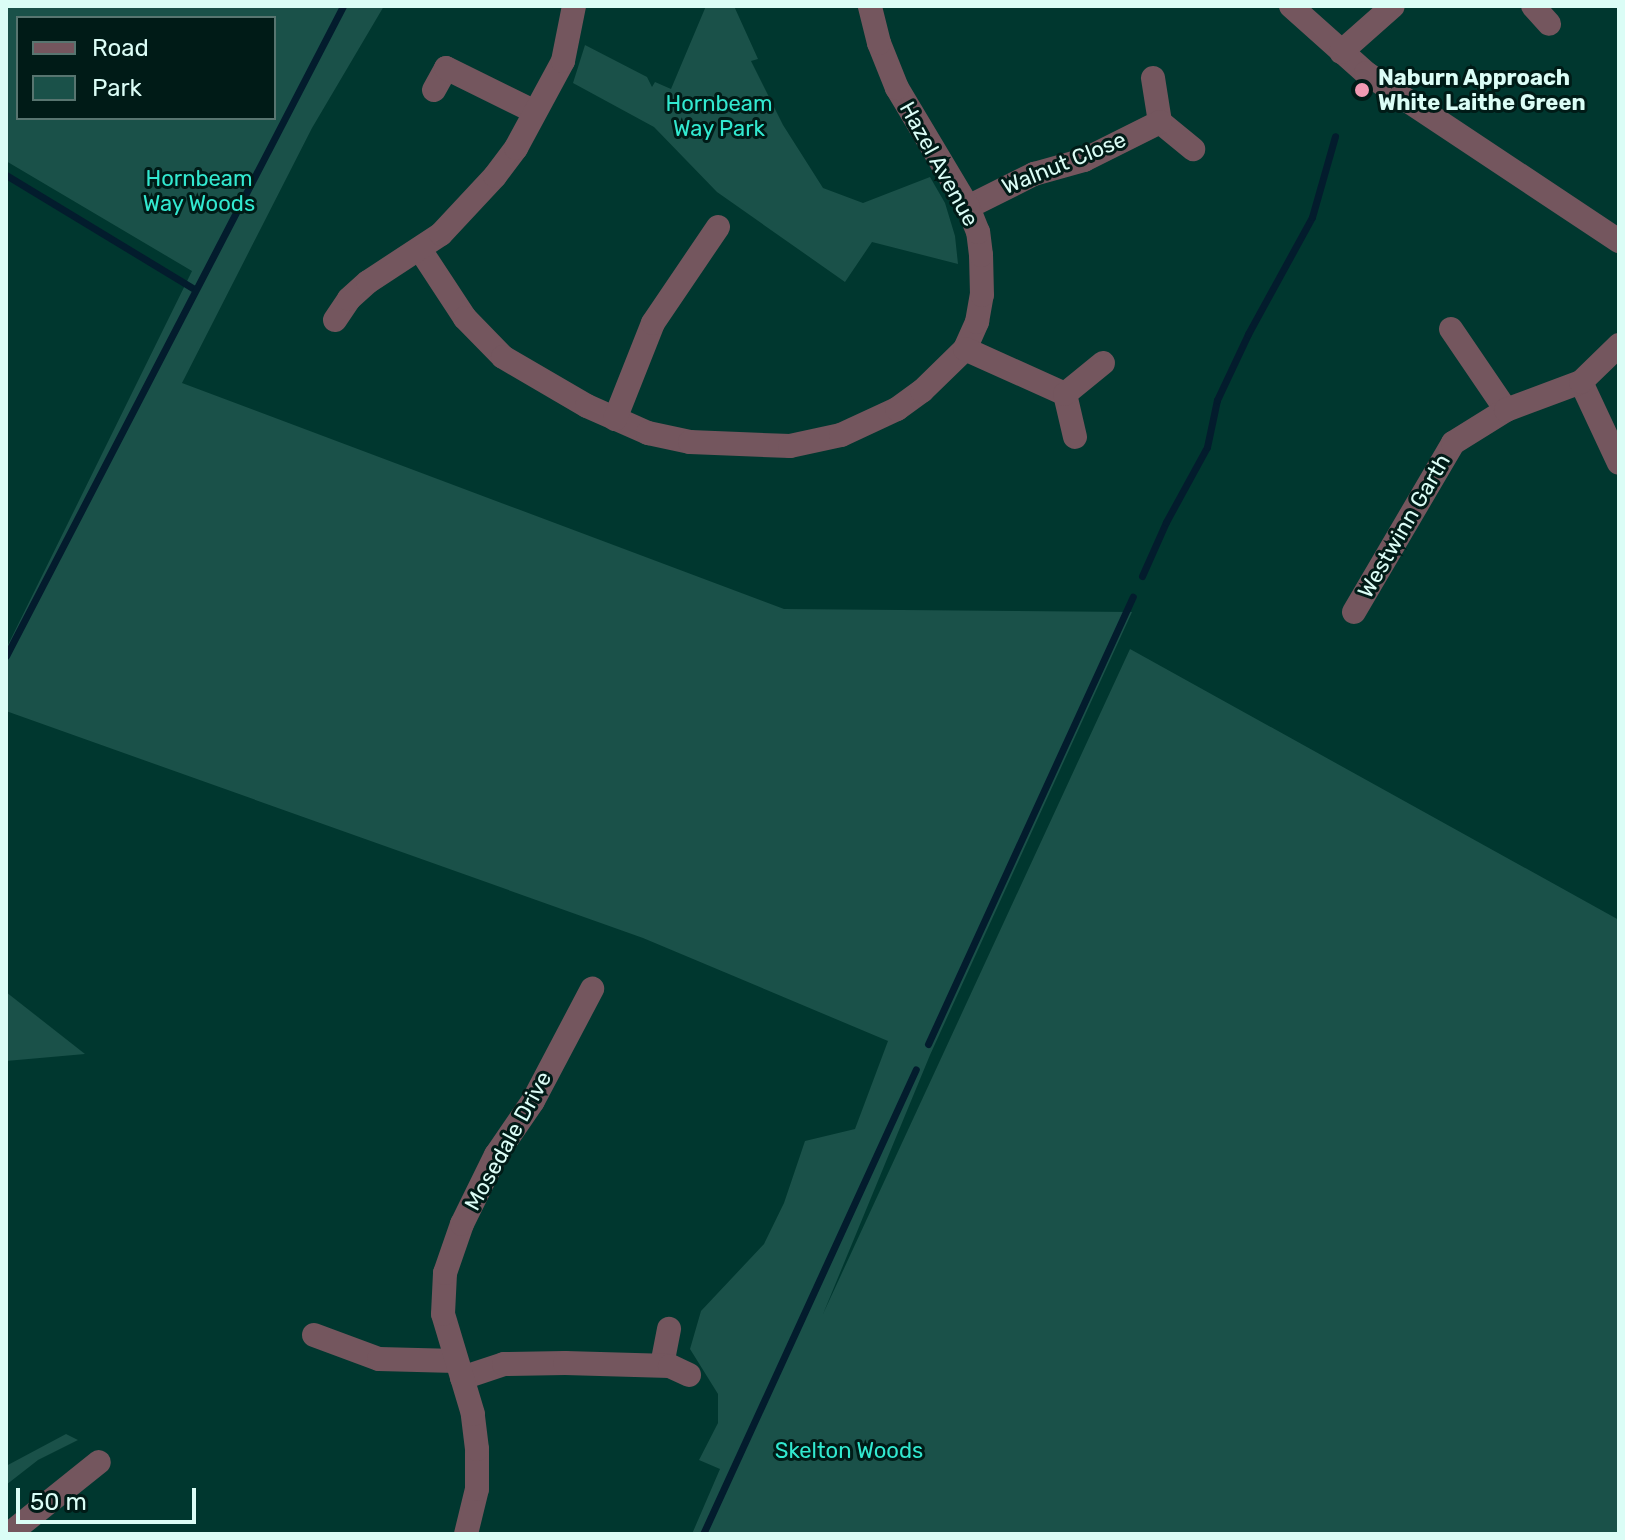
<!DOCTYPE html>
<html>
<head>
<meta charset="utf-8">
<style>
  body { margin:0 }
  #map { position:relative; width:1625px; height:1540px; overflow:hidden; background:#00372f; font-family:Rubik,sans-serif }
  div>[style] { position:absolute }
  [style*='--x'] { left:calc(var(--x)*1px); top:calc(var(--y)*1px); width:calc(var(--w)*1px); rotate:calc(var(--a)*1deg) }
  .green>* { inset:0; background:#1a5149 }
  .stream>* { height:7px; margin:-3.5px; padding:0 3.5px; transform-origin:3.5px; border-radius:3.5px; background:#031c2d }
  .street>* { height:24px; margin:-12px; padding:0 12px; transform-origin:12px; border-radius:12px; background:#74565e }
  .dots>* { width:22px; height:22px; translate:-50% -50%; box-sizing:border-box; border:4px solid #001b17; border-radius:50% }
  span { translate:-50% -50%; white-space:nowrap; text-align:center; line-height:1.15; -webkit-text-stroke:6px #001b17; paint-order:stroke }
  .poi-label { font-size:22px; color:#dbfdf6; font-weight:700 }
  .left { translate:0 -50%; text-align:left }
  .park-label { font-size:22px; color:#32e9d0 }
  .street-label { font-size:22px; color:#dbfdf6 }
  .frame { position:absolute; inset:0; border:8px solid #dbfdf6; pointer-events:none }
  .legend { position:absolute; left:16px; top:16px; width:260px; height:104px; box-sizing:border-box; background:#001b17; border:2px solid #587570; margin:0; padding:10px 14px; list-style:none; font-size:24px; color:#dbfdf6 }
  .legend li { display:flex; align-items:center; gap:16px; height:40px }
  .legend b { width:40px; border:2px solid #587570 }
  .scale { position:absolute; left:16px; top:1488px; width:180px; height:36px; box-sizing:border-box; border:4px solid #dbfdf6; border-top:0; padding-left:10px; font-size:24px; line-height:28px; white-space:nowrap; color:#dbfdf6; -webkit-text-stroke:6px #001b17; paint-order:stroke }
</style>
</head>
<body>
<div id="map">
  <div class="green">
    <div style="clip-path:polygon(evenodd,6px 6px,384px 6px,312px 128px,182px 383px,784px 609px,1132px 612px,930px 1055px,823px 1314px,1130px 649px,1619px 920px,1619px 1534px,692px 1534px,720px 1469px,699px 1460px,718px 1423px,718px 1394px,690px 1349px,701px 1311px,764px 1244px,784px 1203px,805px 1141px,855px 1129px,888px 1041px,643px 938px,6px 711px,6px 649px,192px 271px,6px 161px,6px 6px,18px 18px,274px 18px,274px 118px,18px 118px,18px 18px)"></div>
    <div style="clip-path:polygon(706px 6px,734px 6px,758px 59px,751px 61px,783px 125px,823px 188px,863px 203px,930px 177px,945px 203px,955px 236px,958px 264px,872px 242px,845px 282px,717px 192px,654px 127px,573px 83px,585px 45px,647px 77px,652px 87px,655px 82px,671px 89px)"></div>
    <div style="clip-path:polygon(6px 992px,85px 1054px,6px 1061px)"></div>
    <div style="clip-path:polygon(66px 1434px,78px 1440px,38px 1460px,6px 1485px,6px 1466px)"></div>
  </div>
  <div class="stream">
    <div style="--x:6;--y:175;--w:220;--a:31.2"></div>
    <div style="--x:1142;--y:576;--w:59;--a:-66"></div>
    <div style="--x:1166;--y:522;--w:85;--a:-61.3"></div>
    <div style="--x:1207;--y:447;--w:48;--a:-78"></div>
    <div style="--x:1217;--y:400;--w:73;--a:-64.8"></div>
    <div style="--x:1248;--y:334;--w:133;--a:-61.3"></div>
    <div style="--x:1312;--y:217;--w:84;--a:-74.1"></div>
    <div style="--x:6;--y:656;--w:732;--a:-62.59"></div>
    <div style="--x:928;--y:1044;--w:492;--a:-65.4"></div>
    <div style="--x:703;--y:1534;--w:511;--a:-65.39"></div>
  </div>
  <div class="street">
    <div style="--x:1291;--y:6;--w:101;--a:41.8"></div>
    <div style="--x:1366;--y:73;--w:304;--a:33.6"></div>
    <div style="--x:1533;--y:6;--w:24;--a:48"></div>
    <div style="--x:1341;--y:52;--w:69;--a:-41.5"></div>
    <div style="--x:1153;--y:78;--w:45;--a:81"></div>
    <div style="--x:1160;--y:122;--w:43;--a:39.3"></div>
    <div style="--x:434;--y:90;--w:25;--a:-61"></div>
    <div style="--x:446;--y:68;--w:99;--a:26.3"></div>
    <div style="--x:968;--y:207;--w:74;--a:-26.6"></div>
    <div style="--x:1034;--y:174;--w:52;--a:-15.6"></div>
    <div style="--x:1084;--y:160;--w:85;--a:-26.6"></div>
    <div style="--x:421;--y:251;--w:80;--a:56.7"></div>
    <div style="--x:465;--y:318;--w:54;--a:45.7"></div>
    <div style="--x:503;--y:357;--w:97;--a:30.3"></div>
    <div style="--x:587;--y:406;--w:67;--a:23.9"></div>
    <div style="--x:648;--y:433;--w:43;--a:12.1"></div>
    <div style="--x:690;--y:442;--w:100;--a:2.3"></div>
    <div style="--x:790;--y:446;--w:52;--a:-12.2"></div>
    <div style="--x:841;--y:435;--w:62;--a:-24.9"></div>
    <div style="--x:897;--y:409;--w:31;--a:-36"></div>
    <div style="--x:922;--y:391;--w:60;--a:-44.3"></div>
    <div style="--x:965;--y:349;--w:30;--a:-66"></div>
    <div style="--x:977;--y:322;--w:27;--a:-80"></div>
    <div style="--x:982;--y:295;--w:40;--a:-91.4"></div>
    <div style="--x:981;--y:255;--w:23;--a:-97"></div>
    <div style="--x:978;--y:232;--w:27;--a:-112"></div>
    <div style="--x:968;--y:207;--w:139;--a:-120.8"></div>
    <div style="--x:897;--y:88;--w:48;--a:-111.8"></div>
    <div style="--x:879;--y:43;--w:38;--a:-104"></div>
    <div style="--x:335;--y:320;--w:25;--a:-56"></div>
    <div style="--x:349;--y:299;--w:25;--a:-42"></div>
    <div style="--x:368;--y:282;--w:87;--a:-33.3"></div>
    <div style="--x:441;--y:234;--w:79;--a:-47"></div>
    <div style="--x:495;--y:176;--w:35;--a:-53"></div>
    <div style="--x:516;--y:148;--w:99;--a:-61.6"></div>
    <div style="--x:563;--y:61;--w:56;--a:-78.7"></div>
    <div style="--x:1451;--y:329;--w:98;--a:55.8"></div>
    <div style="--x:965;--y:349;--w:110;--a:24.2"></div>
    <div style="--x:1065;--y:394;--w:44;--a:76.9"></div>
    <div style="--x:1581;--y:382;--w:89;--a:64.9"></div>
    <div style="--x:1065;--y:394;--w:49;--a:-39.2"></div>
    <div style="--x:615;--y:419;--w:103;--a:-68.4"></div>
    <div style="--x:653;--y:323;--w:116;--a:-55.9"></div>
    <div style="--x:1354;--y:612;--w:196;--a:-59.6"></div>
    <div style="--x:1453;--y:443;--w:62;--a:-31.9"></div>
    <div style="--x:1506;--y:410;--w:80;--a:-20.5"></div>
    <div style="--x:1581;--y:382;--w:53;--a:-44.2"></div>
    <div style="--x:314;--y:1335;--w:69;--a:20.3"></div>
    <div style="--x:379;--y:1359;--w:77;--a:1.5"></div>
    <div style="--x:662;--y:1365;--w:37;--a:-79"></div>
    <div style="--x:462;--y:1378;--w:44;--a:-18.4"></div>
    <div style="--x:504;--y:1364;--w:61;--a:-0.9"></div>
    <div style="--x:565;--y:1363;--w:105;--a:1.6"></div>
    <div style="--x:670;--y:1366;--w:21;--a:25"></div>
    <div style="--x:9;--y:1534;--w:115;--a:-38.7"></div>
    <div style="--x:466;--y:1534;--w:46;--a:-76.3"></div>
    <div style="--x:477;--y:1489;--w:40;--a:-90"></div>
    <div style="--x:477;--y:1449;--w:35;--a:-97"></div>
    <div style="--x:473;--y:1414;--w:104;--a:-106.7"></div>
    <div style="--x:443;--y:1314;--w:41;--a:-87.2"></div>
    <div style="--x:445;--y:1273;--w:52;--a:-70.9"></div>
    <div style="--x:462;--y:1224;--w:77;--a:-63.8"></div>
    <div style="--x:496;--y:1155;--w:65;--a:-55.6"></div>
    <div style="--x:533;--y:1101;--w:127;--a:-62.2"></div>
  </div>
  <div class="dots">
    <div style="left:1362px;top:90px;background:#f19ab3"></div>
  </div>
  <div class="poi-label">
    <span class="left" style="left:1378px;top:90px">Naburn Approach<br>White Laithe Green</span>
  </div>
  <div class="park-label">
    <span style="left:719px;top:116px">Hornbeam<br>Way Park</span>
    <span style="left:199px;top:191px">Hornbeam<br>Way Woods</span>
    <span style="left:849px;top:1451px">Skelton Woods</span>
  </div>
  <div class="street-label">
    <span style="left:1064px;top:163px;rotate:-22deg">Walnut Close</span>
    <span style="left:939px;top:164px;rotate:61deg">Hazel Avenue</span>
    <span style="left:1404px;top:526px;rotate:-60deg">Westwinn Garth</span>
    <span style="left:508px;top:1141px;rotate:-61deg">Mosedale Drive</span>
  </div>
  <div class="frame"></div>
  <ul class="legend">
  <li><b style="height:10px;background:#74565e"></b>Road</li>
  <li><b style="height:22px;background:#1a5149"></b>Park</li>
  </ul>
  <div class="scale">50 m</div>
</div>
</body>
</html>
